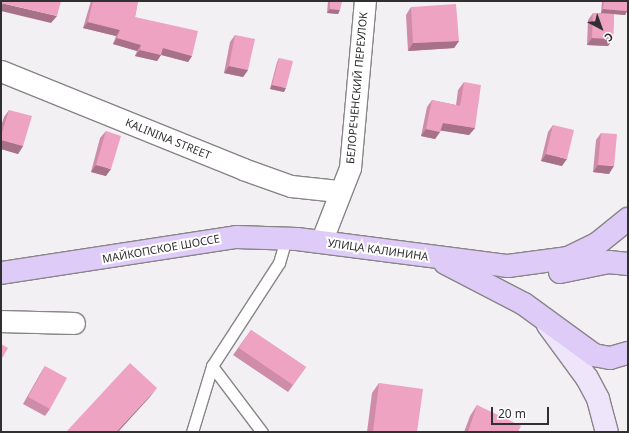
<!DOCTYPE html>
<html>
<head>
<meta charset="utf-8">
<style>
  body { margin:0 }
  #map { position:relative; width:629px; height:433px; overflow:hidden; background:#f3f0f3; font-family:"Noto Sans",sans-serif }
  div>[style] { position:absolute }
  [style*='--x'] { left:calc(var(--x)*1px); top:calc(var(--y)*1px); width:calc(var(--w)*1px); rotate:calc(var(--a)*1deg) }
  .roads { filter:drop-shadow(1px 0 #888588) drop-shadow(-1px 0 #888588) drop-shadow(0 1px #888588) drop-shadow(0 -1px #888588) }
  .service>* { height:11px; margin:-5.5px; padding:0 5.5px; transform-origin:5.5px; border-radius:5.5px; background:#fff }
  .minor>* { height:21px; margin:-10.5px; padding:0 10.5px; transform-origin:10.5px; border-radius:10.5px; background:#fff }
  .secondary>* { height:22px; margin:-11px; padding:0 11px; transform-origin:11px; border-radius:11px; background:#efe5fb }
  .primary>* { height:22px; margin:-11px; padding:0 11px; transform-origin:11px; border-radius:11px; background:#dfcbf7 }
  .wall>* { inset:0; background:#ce8ca8 }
  .shaded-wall>* { inset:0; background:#a77288 }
  .building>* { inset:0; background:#efa3c3 }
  span { translate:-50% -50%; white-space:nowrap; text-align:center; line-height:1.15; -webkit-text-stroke:4px #fff; paint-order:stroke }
  .street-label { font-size:11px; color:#313031 }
  .frame { position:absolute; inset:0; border:2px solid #313031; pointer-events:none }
  .north { position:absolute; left:581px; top:8px; width:40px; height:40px; -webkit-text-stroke:3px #fff; paint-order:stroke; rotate:139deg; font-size:11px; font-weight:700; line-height:16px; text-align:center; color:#313031 }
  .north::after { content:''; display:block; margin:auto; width:14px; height:18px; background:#313031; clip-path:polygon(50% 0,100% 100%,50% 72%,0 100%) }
  .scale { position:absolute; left:491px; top:407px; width:58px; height:18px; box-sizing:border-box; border:2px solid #313031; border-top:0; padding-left:5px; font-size:12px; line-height:14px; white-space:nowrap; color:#313031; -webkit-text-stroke:3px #fff; paint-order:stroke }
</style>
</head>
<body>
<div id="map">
  <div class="roads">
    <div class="service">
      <div style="--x:212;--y:366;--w:83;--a:52.9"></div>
      <div style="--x:192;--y:432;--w:69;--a:-73.1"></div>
      <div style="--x:212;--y:366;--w:123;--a:-57"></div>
      <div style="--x:279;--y:263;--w:25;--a:-74"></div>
    </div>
    <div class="minor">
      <div style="--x:1;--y:71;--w:261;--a:22"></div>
      <div style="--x:243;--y:169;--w:51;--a:19.5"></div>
      <div style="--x:291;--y:186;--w:47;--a:6.1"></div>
      <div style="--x:321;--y:242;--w:79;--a:-68.6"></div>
      <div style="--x:350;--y:168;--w:168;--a:-84.9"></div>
      <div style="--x:1;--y:321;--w:73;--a:1.6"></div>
    </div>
    <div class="secondary">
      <div style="--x:548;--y:325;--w:66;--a:53.7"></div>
      <div style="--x:587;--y:378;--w:24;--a:62"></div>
      <div style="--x:598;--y:399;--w:34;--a:75"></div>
    </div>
    <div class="primary">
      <div style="--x:445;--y:263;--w:89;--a:27.4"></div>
      <div style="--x:524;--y:304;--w:87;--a:36.1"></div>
      <div style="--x:594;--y:355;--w:16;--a:11"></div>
      <div style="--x:610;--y:358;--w:19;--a:-16"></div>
      <div style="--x:560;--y:272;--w:50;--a:-11.5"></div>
      <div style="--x:609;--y:262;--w:19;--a:6"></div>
      <div style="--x:1;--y:273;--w:238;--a:-8.7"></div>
      <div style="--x:236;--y:237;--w:61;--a:1.9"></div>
      <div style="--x:297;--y:239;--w:213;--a:7.3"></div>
      <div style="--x:508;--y:266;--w:61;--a:-7.6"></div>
      <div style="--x:568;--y:258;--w:32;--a:-26"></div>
      <div style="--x:597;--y:244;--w:40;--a:-39"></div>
    </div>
  </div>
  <div class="wall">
    <div style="clip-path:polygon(91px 1px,114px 1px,117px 2px,117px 1px,138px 1px,135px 17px,192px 56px,188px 62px,161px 55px,157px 61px,135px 56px,137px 51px,113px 44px,116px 36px,83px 28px)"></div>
    <div style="clip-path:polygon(328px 1px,342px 1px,338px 14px,327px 13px)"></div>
    <div style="clip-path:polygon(602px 1px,628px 1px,627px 11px,625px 15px,614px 14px,613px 39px,608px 46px,587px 45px,588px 20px,593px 13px,601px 13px)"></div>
    <div style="clip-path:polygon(411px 7px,459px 41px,454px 48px,408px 51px,406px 15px)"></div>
    <div style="clip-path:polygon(235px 35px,248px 70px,243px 77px,224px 73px,230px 42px)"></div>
    <div style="clip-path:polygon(279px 58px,284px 92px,270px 89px,277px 62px)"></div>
    <div style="clip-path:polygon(464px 82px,475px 128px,469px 135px,441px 130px,440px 132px,435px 139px,421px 136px,427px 107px,432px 100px,456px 105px,458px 90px)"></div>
    <div style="clip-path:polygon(9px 110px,23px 146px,18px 154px,1px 149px,1px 126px,4px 117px)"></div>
    <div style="clip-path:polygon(553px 125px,562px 166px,541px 161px,548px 132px)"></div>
    <div style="clip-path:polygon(106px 131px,106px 176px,91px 172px,100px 138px)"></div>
    <div style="clip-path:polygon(601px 133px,609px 174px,593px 172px,596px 140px)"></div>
    <div style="clip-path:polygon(251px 330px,306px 367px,288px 392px,233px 355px)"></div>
    <div style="clip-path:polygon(45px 366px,50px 409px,45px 416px,23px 404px,40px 374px)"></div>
    <div style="clip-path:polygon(379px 383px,417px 432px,367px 432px,372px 393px)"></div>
    <div style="clip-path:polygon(477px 405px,518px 432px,464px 432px,470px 416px)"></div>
  </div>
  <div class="shaded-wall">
    <div style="clip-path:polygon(1px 3px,57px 16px,51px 23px,1px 11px)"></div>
    <div style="clip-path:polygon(330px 9px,340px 10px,338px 14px,327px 13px)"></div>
    <div style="clip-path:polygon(603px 9px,627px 11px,625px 15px,601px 13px)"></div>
    <div style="clip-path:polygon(88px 22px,120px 30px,116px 36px,83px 28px)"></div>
    <div style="clip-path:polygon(117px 38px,141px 45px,137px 51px,113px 44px)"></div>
    <div style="clip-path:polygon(592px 38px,613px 39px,608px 46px,587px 45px)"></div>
    <div style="clip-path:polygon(459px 41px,454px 48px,408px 51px,413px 43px)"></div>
    <div style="clip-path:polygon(163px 48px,192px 56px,188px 62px,158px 54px)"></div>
    <div style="clip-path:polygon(140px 50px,161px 55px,157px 61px,135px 56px)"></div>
    <div style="clip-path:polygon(229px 66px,248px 70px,243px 77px,224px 73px)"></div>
    <div style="clip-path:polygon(272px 85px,286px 88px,284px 92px,270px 89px)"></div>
    <div style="clip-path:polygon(443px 123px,475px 128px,469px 135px,437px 130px)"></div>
    <div style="clip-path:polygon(426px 129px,440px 132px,435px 139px,421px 136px)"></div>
    <div style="clip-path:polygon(1px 140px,23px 146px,18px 154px,1px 149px)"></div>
    <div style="clip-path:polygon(546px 154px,567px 159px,562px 166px,541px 161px)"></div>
    <div style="clip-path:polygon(96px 165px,111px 169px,106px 176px,91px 172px)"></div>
    <div style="clip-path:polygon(598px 165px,614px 166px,609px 174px,593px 172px)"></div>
    <div style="clip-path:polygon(157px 388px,149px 398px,118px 432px,116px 432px)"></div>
  </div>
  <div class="building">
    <div style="clip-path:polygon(1px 1px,61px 1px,57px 16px,1px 3px)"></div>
    <div style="clip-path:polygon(93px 1px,114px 1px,120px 2px,120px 1px,138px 1px,135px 17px,198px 31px,192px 56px,163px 48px,161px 55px,140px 50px,141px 45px,117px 38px,120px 30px,88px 22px)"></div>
    <div style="clip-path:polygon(330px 1px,342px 1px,340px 10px,330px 9px)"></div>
    <div style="clip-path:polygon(604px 1px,628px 1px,627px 11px,603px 9px)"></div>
    <div style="clip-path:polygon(456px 4px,459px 41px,413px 43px,411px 7px)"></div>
    <div style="clip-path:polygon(593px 13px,614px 14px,613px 39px,592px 38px)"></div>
    <div style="clip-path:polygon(235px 35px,255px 39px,248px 70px,229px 66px)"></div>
    <div style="clip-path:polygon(279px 58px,293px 61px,286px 88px,272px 85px)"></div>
    <div style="clip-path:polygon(464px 82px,481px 85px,475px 128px,443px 123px,440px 132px,426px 129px,432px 100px,460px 106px)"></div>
    <div style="clip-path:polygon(9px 110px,32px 116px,23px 146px,1px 140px,1px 136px)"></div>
    <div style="clip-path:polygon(553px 125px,574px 130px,567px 159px,546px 154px)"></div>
    <div style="clip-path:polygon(106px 131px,121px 136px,111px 169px,96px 165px)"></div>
    <div style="clip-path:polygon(601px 133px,617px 134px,614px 166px,598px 165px)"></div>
    <div style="clip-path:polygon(251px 330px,306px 367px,293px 385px,239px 348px)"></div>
    <div style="clip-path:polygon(1px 344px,8px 348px,1px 360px)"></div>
    <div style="clip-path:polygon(130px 363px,157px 388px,116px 432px,66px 432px)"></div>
    <div style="clip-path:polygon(45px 366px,67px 378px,50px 409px,28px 397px)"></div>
    <div style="clip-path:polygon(379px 383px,423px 389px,417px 432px,373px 432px)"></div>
    <div style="clip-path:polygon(477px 405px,521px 426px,518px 432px,468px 432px)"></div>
  </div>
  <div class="street-label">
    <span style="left:357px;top:88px;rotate:-85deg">БЕЛОРЕЧЕНСКИЙ ПЕРЕУЛОК</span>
    <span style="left:168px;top:139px;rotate:22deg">KALININA STREET</span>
    <span style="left:161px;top:249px;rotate:-10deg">МАЙКОПСКОЕ ШОССЕ</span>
    <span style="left:378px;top:250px;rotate:8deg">УЛИЦА КАЛИНИНА</span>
  </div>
  <div class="frame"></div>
  <div class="north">С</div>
  <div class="scale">20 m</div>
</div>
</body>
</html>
